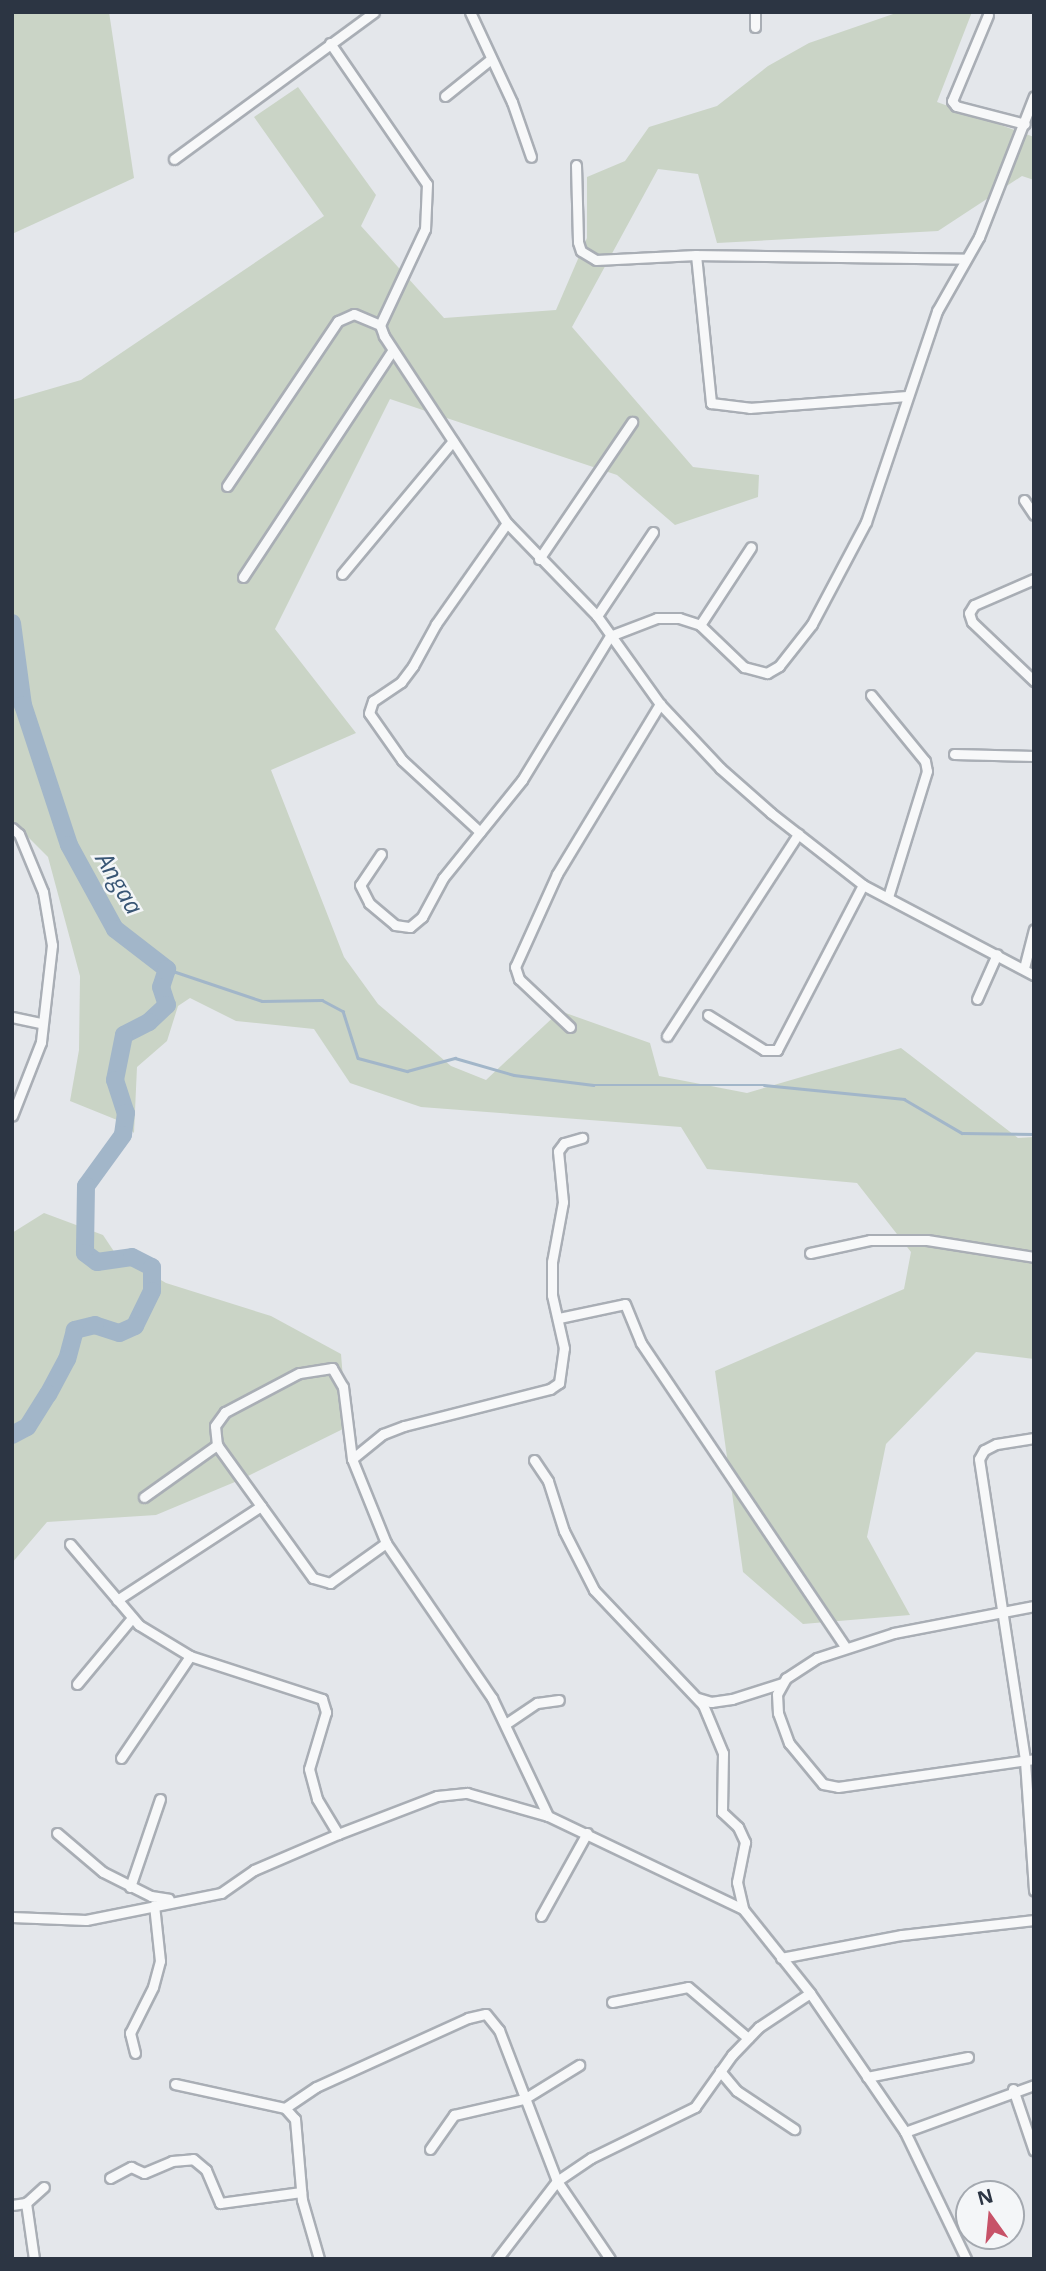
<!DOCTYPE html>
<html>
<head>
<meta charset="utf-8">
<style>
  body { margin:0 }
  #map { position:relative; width:1046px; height:2271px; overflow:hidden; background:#e4e7eb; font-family:"Open Sans",sans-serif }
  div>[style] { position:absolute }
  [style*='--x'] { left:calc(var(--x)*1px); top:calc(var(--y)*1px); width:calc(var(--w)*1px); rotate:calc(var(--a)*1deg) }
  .green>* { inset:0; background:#cad4c6 }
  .stream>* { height:2.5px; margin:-1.25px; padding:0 1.25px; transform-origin:1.25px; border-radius:1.25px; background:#a2b6c9 }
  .river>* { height:18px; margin:-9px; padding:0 9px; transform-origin:9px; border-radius:9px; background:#a2b6c9 }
  .roads { filter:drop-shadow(2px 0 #a9aeb5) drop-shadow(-2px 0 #a9aeb5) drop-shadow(0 2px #a9aeb5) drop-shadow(0 -2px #a9aeb5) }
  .street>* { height:9px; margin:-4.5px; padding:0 4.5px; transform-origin:4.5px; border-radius:4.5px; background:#f7f8f9 }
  span { translate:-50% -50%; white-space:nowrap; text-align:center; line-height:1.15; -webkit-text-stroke:5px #f4f6f8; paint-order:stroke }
  .water-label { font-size:24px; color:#395675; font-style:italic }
  .frame { position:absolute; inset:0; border:14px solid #2c3543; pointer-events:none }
  .north { position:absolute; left:955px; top:2180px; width:70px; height:70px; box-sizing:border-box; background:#f4f6f8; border:2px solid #a4a9b0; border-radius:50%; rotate:345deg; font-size:19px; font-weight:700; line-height:28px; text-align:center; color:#2c3543 }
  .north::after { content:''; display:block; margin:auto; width:24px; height:32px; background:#c75268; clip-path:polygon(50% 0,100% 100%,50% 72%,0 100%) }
</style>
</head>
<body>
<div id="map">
  <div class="green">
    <div style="clip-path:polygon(12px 12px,109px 12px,134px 178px,12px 234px)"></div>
    <div style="clip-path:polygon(899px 12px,972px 12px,937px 102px,1034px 137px,1034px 180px,1022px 176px,938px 231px,717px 243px,698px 174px,658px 169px,572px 327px,693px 467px,759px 475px,758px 497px,675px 525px,617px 475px,390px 399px,275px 629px,356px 733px,271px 770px,344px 957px,378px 1004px,451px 1066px,486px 1080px,560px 1011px,650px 1043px,659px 1076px,747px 1093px,901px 1048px,1018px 1138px,1034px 1137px,1034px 1359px,976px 1352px,886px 1444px,867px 1537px,910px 1615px,803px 1624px,743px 1572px,715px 1371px,904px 1289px,911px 1252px,857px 1183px,707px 1169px,681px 1127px,421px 1107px,350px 1083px,314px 1029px,236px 1021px,190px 998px,178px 1006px,167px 1041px,137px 1067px,134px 1133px,122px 1122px,70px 1101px,79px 1050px,80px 976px,48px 857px,12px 821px,12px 400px,81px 380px,324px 216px,254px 117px,298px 87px,376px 195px,361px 226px,444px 318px,556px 310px,587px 238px,587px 177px,625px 161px,649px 127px,717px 106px,768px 66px,809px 43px)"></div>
    <div style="clip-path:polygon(44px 1213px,103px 1235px,115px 1253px,166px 1283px,271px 1316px,341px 1354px,347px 1427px,242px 1479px,156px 1515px,47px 1522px,12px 1563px,12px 1233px)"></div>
  </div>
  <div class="stream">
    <div style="--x:167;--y:969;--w:100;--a:18.6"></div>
    <div style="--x:262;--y:1001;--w:60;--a:-1"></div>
    <div style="--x:322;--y:1000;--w:24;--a:28"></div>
    <div style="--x:343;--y:1011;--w:49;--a:72.3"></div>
    <div style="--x:358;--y:1058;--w:51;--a:14.9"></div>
    <div style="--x:407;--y:1071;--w:50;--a:-15.2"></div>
    <div style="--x:455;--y:1058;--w:61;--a:16.1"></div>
    <div style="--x:514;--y:1075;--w:80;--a:7.2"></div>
    <div style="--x:593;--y:1085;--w:171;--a:0"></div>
    <div style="--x:764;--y:1085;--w:141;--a:5.7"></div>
    <div style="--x:904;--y:1099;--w:67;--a:30.4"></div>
    <div style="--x:962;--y:1133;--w:72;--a:0.8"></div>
  </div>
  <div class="river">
    <div style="--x:12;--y:623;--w:83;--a:82.4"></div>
    <div style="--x:23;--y:705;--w:147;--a:71.8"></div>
    <div style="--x:69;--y:845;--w:96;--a:61.3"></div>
    <div style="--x:115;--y:929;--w:66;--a:37.6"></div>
    <div style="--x:167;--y:969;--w:19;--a:108"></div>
    <div style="--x:161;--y:987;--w:19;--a:72"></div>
    <div style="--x:167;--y:1005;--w:25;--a:137"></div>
    <div style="--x:149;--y:1022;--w:28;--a:153"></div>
    <div style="--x:124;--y:1035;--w:46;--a:101.3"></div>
    <div style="--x:115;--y:1080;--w:35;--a:72"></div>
    <div style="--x:126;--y:1113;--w:22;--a:98"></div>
    <div style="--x:123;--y:1135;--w:63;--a:126"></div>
    <div style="--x:86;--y:1186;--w:67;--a:90.9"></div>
    <div style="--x:85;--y:1253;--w:15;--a:37"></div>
    <div style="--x:97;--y:1262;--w:35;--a:-8"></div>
    <div style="--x:132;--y:1257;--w:22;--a:27"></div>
    <div style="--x:152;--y:1267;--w:24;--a:90"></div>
    <div style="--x:152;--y:1291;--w:39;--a:116"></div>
    <div style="--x:135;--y:1326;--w:17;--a:156"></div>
    <div style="--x:119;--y:1333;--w:25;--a:-162"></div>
    <div style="--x:95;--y:1325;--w:21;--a:166"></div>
    <div style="--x:75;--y:1330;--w:30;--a:105"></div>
    <div style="--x:67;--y:1359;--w:40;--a:118"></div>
    <div style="--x:48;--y:1394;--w:39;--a:122"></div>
    <div style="--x:27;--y:1427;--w:17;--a:152"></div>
  </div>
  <div class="roads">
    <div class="street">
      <div style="--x:470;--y:12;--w:99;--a:65"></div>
      <div style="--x:512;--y:102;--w:58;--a:70.9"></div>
      <div style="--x:988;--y:15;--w:93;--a:112.7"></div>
      <div style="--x:952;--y:101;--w:6;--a:51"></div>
      <div style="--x:956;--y:106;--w:71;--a:14.6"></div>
      <div style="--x:755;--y:27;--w:15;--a:-90"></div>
      <div style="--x:330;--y:43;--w:171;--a:55.5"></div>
      <div style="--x:427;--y:184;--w:45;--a:92.5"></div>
      <div style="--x:425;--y:229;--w:106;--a:115.1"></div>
      <div style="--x:380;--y:325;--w:12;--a:70"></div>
      <div style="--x:384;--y:336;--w:224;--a:56.7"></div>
      <div style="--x:507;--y:523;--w:129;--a:45.9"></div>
      <div style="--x:597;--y:616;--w:108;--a:54.4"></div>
      <div style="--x:660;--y:704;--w:88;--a:46.8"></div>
      <div style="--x:720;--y:768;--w:68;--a:41.4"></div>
      <div style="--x:771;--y:813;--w:117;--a:38"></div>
      <div style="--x:863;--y:885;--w:193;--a:27.8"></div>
      <div style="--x:445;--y:96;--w:59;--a:-38.8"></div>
      <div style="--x:174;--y:159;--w:248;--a:-36.3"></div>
      <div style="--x:576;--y:165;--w:77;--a:88.5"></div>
      <div style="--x:578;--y:242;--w:9;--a:72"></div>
      <div style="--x:581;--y:251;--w:17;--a:31"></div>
      <div style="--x:596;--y:260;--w:100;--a:-2.9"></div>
      <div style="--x:696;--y:255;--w:270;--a:0.8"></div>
      <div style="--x:696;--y:255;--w:149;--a:84.2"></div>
      <div style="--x:711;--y:403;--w:39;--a:7"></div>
      <div style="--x:750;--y:408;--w:156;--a:-4.4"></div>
      <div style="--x:227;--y:486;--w:199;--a:-56.1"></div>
      <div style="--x:338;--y:321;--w:17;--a:-24"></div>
      <div style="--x:354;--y:314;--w:28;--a:23"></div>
      <div style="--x:1024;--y:500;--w:18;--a:56"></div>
      <div style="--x:539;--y:559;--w:166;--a:-55.8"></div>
      <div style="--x:342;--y:574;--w:173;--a:-50.2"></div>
      <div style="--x:243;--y:577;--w:271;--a:-56.6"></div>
      <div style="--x:1034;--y:579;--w:65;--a:156.6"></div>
      <div style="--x:974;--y:605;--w:9;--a:122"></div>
      <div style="--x:969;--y:613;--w:9;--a:72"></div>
      <div style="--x:972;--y:622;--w:86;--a:43.6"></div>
      <div style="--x:597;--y:616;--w:101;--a:-56.3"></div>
      <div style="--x:700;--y:625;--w:93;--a:-56.8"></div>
      <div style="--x:871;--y:695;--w:85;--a:50.7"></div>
      <div style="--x:925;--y:761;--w:10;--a:79"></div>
      <div style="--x:927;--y:771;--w:132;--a:107.2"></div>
      <div style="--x:954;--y:754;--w:80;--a:1.4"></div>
      <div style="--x:12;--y:828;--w:9;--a:41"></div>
      <div style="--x:19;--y:834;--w:63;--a:67.5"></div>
      <div style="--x:43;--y:892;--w:54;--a:80.4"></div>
      <div style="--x:52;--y:945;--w:98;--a:96.5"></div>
      <div style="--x:41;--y:1042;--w:79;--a:111.4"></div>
      <div style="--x:480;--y:832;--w:106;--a:-137.3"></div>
      <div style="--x:402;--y:760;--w:57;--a:-125.1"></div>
      <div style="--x:369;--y:713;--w:13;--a:-72"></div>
      <div style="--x:373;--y:701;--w:34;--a:-34"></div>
      <div style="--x:401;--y:682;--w:20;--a:-53"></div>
      <div style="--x:413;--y:666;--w:48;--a:-61.3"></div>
      <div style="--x:436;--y:624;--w:123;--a:-54.9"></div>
      <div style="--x:381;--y:854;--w:37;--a:124"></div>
      <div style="--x:360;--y:885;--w:20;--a:63"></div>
      <div style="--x:369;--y:903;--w:34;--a:40"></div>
      <div style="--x:395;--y:925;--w:15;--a:8"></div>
      <div style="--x:410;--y:927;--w:16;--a:-40"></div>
      <div style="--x:422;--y:917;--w:44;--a:-61.7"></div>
      <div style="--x:443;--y:878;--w:126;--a:-51.1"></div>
      <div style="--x:522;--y:780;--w:169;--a:-58.6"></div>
      <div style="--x:610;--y:636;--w:50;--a:-21"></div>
      <div style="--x:657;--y:618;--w:22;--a:0"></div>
      <div style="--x:679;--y:618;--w:22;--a:18"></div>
      <div style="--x:700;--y:625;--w:61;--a:43.7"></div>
      <div style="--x:744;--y:667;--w:24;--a:15"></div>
      <div style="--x:767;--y:673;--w:14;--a:-30"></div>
      <div style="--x:779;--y:666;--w:53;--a:-51.8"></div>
      <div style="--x:812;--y:624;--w:115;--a:-62.1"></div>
      <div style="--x:866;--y:522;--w:223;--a:-71.4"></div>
      <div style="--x:937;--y:311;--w:85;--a:-60.4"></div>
      <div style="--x:979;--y:237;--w:151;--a:-68.7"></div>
      <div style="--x:1024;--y:968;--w:40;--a:-75.6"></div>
      <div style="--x:977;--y:999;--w:49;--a:-66"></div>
      <div style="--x:708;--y:1015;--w:66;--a:32"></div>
      <div style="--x:764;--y:1050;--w:13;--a:0"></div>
      <div style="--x:777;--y:1050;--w:186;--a:-62.5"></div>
      <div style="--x:12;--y:1017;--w:30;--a:12"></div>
      <div style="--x:570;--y:1027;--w:70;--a:-136.7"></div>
      <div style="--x:519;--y:979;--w:13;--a:-108"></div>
      <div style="--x:515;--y:967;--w:102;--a:-65.7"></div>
      <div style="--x:557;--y:874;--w:199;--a:-58.8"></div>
      <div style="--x:667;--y:1036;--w:241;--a:-57"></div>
      <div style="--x:810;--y:1253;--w:61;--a:-12.2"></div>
      <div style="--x:870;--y:1240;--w:57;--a:0"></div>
      <div style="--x:927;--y:1240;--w:108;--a:9"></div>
      <div style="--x:559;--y:1318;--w:67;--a:-12"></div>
      <div style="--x:625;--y:1304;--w:42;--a:67.7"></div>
      <div style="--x:641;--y:1343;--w:367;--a:56.1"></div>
      <div style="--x:1034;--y:1438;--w:38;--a:171"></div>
      <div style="--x:996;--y:1444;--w:13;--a:153"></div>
      <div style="--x:984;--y:1450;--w:10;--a:119"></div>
      <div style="--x:979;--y:1459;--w:305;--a:81.3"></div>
      <div style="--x:1025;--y:1761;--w:130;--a:86"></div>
      <div style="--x:352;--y:1459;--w:73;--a:-97.1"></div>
      <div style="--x:343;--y:1387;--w:22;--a:-120"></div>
      <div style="--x:332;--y:1368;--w:33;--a:171"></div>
      <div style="--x:299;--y:1373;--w:84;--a:152.2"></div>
      <div style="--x:225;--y:1412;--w:17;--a:126"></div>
      <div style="--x:215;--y:1426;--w:19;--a:84"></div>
      <div style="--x:217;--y:1445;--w:164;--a:54.2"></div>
      <div style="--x:313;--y:1578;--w:18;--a:16"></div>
      <div style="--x:330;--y:1583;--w:69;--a:-35.5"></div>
      <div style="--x:534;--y:1460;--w:25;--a:56"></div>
      <div style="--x:548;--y:1481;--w:52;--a:72.3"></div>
      <div style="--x:564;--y:1531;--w:66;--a:63"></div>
      <div style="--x:594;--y:1590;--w:158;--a:46.5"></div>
      <div style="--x:703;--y:1705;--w:52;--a:67.4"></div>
      <div style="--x:723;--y:1753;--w:59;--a:91"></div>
      <div style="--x:722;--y:1812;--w:22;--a:43"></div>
      <div style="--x:738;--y:1827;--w:17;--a:65"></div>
      <div style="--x:745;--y:1842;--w:41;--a:101.3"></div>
      <div style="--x:737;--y:1882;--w:28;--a:77"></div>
      <div style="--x:743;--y:1909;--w:107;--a:51.4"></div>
      <div style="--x:810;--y:1993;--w:168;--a:55.6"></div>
      <div style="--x:905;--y:2132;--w:141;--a:64.3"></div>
      <div style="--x:144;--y:1497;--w:90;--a:-35.5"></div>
      <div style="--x:70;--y:1544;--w:106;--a:49.6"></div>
      <div style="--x:139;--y:1625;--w:60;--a:31.3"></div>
      <div style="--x:190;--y:1656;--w:139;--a:18"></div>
      <div style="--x:322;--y:1699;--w:14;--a:73"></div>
      <div style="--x:326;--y:1712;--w:59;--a:106.6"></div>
      <div style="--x:309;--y:1769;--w:31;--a:75"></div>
      <div style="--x:317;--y:1799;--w:41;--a:59"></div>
      <div style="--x:117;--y:1600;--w:172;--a:-33.1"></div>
      <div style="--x:1034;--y:1606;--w:143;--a:169.1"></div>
      <div style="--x:894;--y:1633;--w:81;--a:162"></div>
      <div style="--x:817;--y:1658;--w:37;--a:147"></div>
      <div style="--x:786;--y:1678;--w:18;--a:119"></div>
      <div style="--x:777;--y:1694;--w:19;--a:87"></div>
      <div style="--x:778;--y:1713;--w:32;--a:70"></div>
      <div style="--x:789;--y:1743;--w:53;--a:50.3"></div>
      <div style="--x:823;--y:1784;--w:15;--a:11"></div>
      <div style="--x:838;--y:1787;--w:198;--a:-8.1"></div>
      <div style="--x:77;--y:1684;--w:86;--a:-50.2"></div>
      <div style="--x:698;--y:1698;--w:14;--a:17"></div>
      <div style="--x:711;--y:1702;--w:21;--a:-8"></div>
      <div style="--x:732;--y:1699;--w:52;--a:-17.7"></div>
      <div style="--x:507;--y:1723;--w:36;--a:-34"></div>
      <div style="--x:537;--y:1703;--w:22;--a:-8"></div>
      <div style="--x:121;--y:1758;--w:123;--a:-55.9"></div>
      <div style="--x:548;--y:1816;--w:131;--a:-115.4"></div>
      <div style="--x:492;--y:1698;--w:188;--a:-124.4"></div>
      <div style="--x:386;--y:1543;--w:91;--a:-112"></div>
      <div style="--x:352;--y:1459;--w:40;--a:-39"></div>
      <div style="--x:383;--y:1434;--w:22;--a:-21"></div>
      <div style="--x:404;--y:1426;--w:151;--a:-14.2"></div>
      <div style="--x:550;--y:1389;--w:11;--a:-34"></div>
      <div style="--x:559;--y:1383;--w:35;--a:-82"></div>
      <div style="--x:564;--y:1348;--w:54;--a:-102.8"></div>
      <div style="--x:552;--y:1295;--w:33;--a:-90"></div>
      <div style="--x:552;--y:1262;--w:61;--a:-79.6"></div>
      <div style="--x:563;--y:1202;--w:51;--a:-95.6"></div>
      <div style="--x:558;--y:1151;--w:10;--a:-53"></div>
      <div style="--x:564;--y:1143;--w:19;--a:-16"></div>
      <div style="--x:57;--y:1833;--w:60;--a:40.3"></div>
      <div style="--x:103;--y:1872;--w:54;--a:26.6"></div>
      <div style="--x:151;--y:1896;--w:18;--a:9"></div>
      <div style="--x:130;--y:1887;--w:93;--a:-71.2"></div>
      <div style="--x:541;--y:1916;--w:95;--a:-61"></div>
      <div style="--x:12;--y:1917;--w:74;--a:2.3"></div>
      <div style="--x:86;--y:1920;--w:138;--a:-11.3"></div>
      <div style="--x:221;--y:1893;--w:40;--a:-34.9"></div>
      <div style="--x:254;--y:1870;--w:91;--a:-23.2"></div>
      <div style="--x:338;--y:1834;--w:106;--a:-21"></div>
      <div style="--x:437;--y:1796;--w:30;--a:-6"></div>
      <div style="--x:467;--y:1793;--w:84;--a:15.9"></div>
      <div style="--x:548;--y:1816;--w:216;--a:25.5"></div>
      <div style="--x:781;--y:1958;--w:123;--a:-10.8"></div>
      <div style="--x:902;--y:1935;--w:133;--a:-6.5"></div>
      <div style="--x:612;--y:2002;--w:77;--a:-11.2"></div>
      <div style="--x:688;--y:1987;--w:79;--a:40.4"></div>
      <div style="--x:135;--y:2053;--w:21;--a:-104"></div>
      <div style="--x:130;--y:2033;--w:51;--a:-63.4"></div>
      <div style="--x:153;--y:1987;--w:27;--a:-75"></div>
      <div style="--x:160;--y:1961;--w:56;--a:-96.1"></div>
      <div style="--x:720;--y:2071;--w:26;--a:50"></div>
      <div style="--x:737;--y:2091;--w:69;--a:33.7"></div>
      <div style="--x:867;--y:2077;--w:103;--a:-11.2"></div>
      <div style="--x:175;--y:2084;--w:113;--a:12.3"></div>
      <div style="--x:285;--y:2108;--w:15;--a:48"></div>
      <div style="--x:295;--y:2119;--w:81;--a:85.1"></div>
      <div style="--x:302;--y:2200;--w:61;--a:73.9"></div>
      <div style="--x:1013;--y:2089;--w:65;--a:71.3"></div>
      <div style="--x:285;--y:2108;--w:37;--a:-34"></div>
      <div style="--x:316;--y:2087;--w:167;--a:-24.4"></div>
      <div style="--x:468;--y:2018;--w:18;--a:-13"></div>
      <div style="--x:486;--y:2014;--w:21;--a:51"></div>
      <div style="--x:499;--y:2030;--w:162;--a:69"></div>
      <div style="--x:557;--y:2181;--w:94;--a:55.8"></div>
      <div style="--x:905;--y:2132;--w:137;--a:-20"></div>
      <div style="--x:430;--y:2149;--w:42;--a:-54.8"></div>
      <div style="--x:454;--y:2115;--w:72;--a:-12.9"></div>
      <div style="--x:524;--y:2099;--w:65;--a:-31.7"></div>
      <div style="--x:110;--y:2178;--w:24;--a:-28"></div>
      <div style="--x:131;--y:2167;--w:14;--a:25"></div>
      <div style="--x:144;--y:2173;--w:30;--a:-23"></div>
      <div style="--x:172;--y:2161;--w:21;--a:-5"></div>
      <div style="--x:193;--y:2159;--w:17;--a:40"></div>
      <div style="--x:206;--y:2170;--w:36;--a:67"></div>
      <div style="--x:220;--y:2203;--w:82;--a:-7.7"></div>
      <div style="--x:12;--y:2205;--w:14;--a:-8"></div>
      <div style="--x:34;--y:2259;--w:57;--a:-98.1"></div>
      <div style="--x:26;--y:2203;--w:24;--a:-42"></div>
      <div style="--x:497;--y:2259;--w:98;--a:-52.4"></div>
      <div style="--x:557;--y:2181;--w:41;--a:-34.1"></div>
      <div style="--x:591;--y:2158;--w:116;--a:-26.1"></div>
      <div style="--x:695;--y:2107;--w:64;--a:-54.6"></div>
      <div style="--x:732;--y:2055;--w:39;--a:-46"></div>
      <div style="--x:759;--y:2027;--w:61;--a:-33.7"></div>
    </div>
  </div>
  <div class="water-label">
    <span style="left:120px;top:883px;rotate:59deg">Angaa</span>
  </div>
  <div class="frame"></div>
  <div class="north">N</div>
</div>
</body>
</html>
